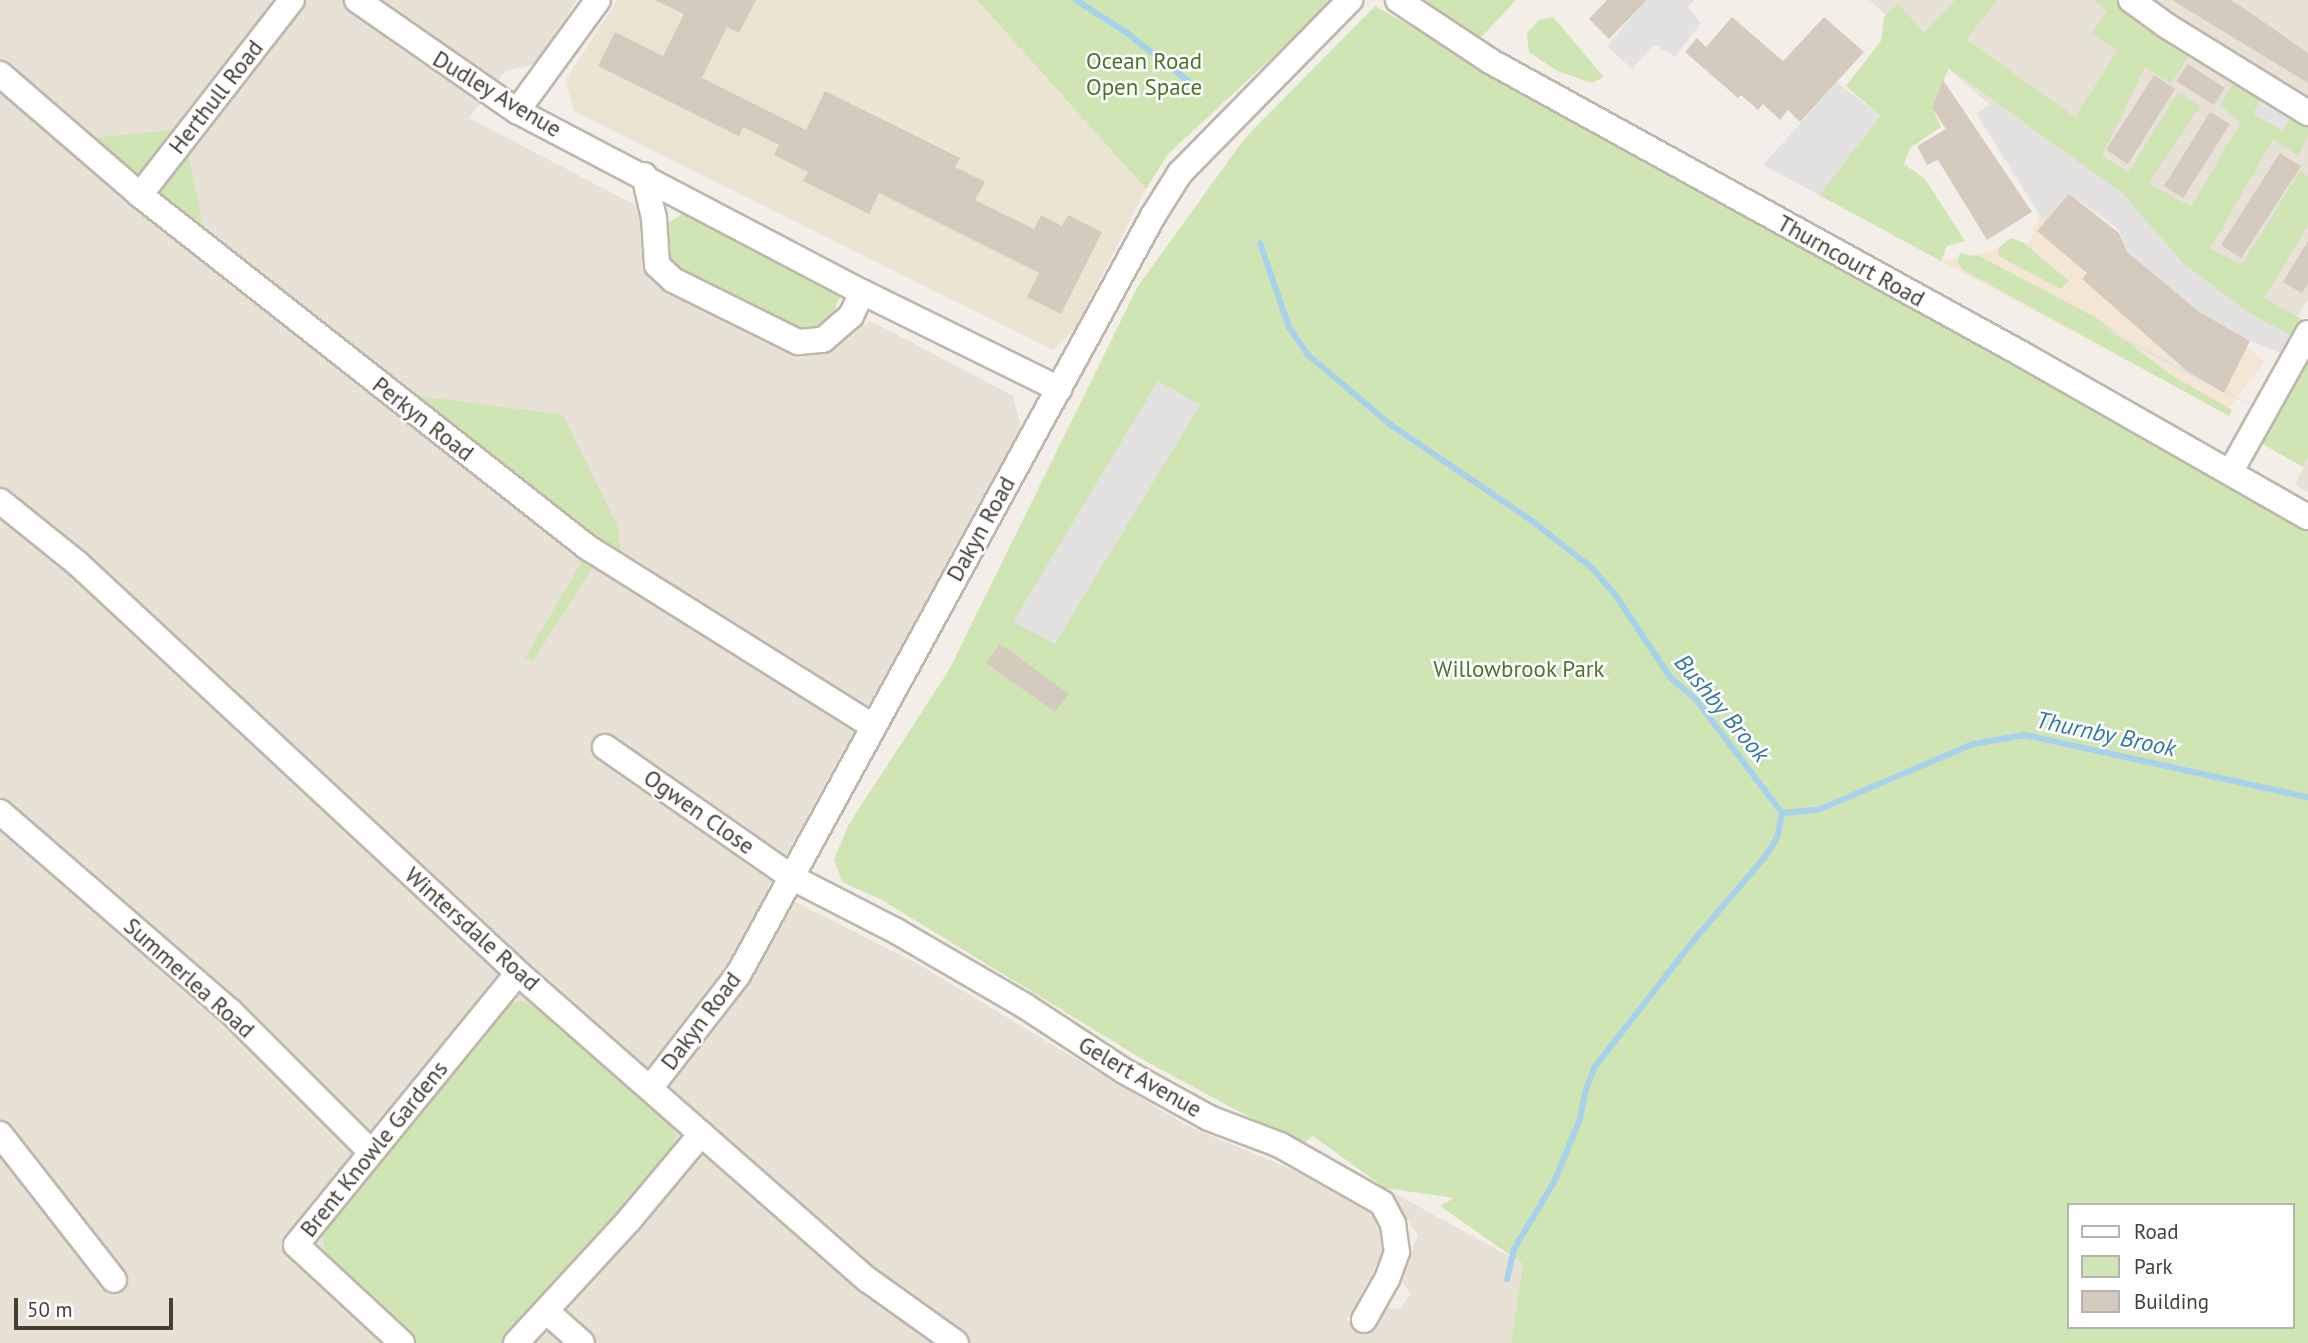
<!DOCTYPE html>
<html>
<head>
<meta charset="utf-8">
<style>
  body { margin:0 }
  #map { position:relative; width:2308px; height:1343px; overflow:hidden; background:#f3efe8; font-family:"PT Sans",sans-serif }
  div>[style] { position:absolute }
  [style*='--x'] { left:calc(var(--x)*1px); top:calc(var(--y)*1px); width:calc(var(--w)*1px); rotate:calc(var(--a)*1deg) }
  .residential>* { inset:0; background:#e7e1d6 }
  .commercial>* { inset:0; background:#f4e6d4 }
  .education>* { inset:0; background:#ebe4d3 }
  .green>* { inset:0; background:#cfe5b3 }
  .parking>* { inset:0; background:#e4e2e0 }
  .stream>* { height:6px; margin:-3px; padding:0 3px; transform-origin:3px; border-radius:3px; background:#a8d2ec }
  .building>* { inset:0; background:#d4cbbe }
  .roads { filter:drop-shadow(2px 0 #beb7ab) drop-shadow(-2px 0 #beb7ab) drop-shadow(0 2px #beb7ab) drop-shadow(0 -2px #beb7ab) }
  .minor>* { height:24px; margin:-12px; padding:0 12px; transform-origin:12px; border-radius:12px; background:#fff }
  span { translate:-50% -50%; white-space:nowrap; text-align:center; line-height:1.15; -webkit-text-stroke:5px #fff; paint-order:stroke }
  .park-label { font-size:23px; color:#4a752d }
  .street-label { font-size:23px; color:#464037 }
  .water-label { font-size:24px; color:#3478a4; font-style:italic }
  .legend { position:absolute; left:2067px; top:1203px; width:228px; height:126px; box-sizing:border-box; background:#fff; border:2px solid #b5b3af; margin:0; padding:9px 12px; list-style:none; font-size:21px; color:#464037 }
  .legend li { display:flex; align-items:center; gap:14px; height:35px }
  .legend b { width:35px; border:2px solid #b5b3af }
  .scale { position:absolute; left:14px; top:1298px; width:159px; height:32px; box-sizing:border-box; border:4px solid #464037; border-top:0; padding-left:9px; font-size:21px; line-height:24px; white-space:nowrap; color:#464037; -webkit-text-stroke:5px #fff; paint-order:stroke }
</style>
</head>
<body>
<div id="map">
  <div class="residential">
    <div style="clip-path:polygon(0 0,577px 0,536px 64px,505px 71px,469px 118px,641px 208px,650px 277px,810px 355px,871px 321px,1013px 396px,1021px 428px,768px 888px,920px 965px,1186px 1125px,1293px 1170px,1371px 1210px,1383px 1231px,1386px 1248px,1347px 1320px,1375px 1332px,1383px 1307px,1400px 1309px,1410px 1294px,1401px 1279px,1418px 1235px,1385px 1188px,1523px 1264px,1511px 1343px,0 1343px)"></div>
    <div style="clip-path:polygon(1869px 0,2308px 0,2308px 300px,2287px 333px,2128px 197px,2012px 124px)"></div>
    <div style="clip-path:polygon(2308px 459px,2308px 493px,2295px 484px)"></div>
  </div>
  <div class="commercial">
    <div style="clip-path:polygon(2070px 194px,2265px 362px,2225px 413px,1941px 261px,2029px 243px,2039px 214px)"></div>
  </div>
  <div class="education">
    <div style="clip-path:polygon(617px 0,977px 0,1146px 189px,1074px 330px,1053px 350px,574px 111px,565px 81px)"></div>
  </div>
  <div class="green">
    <div style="clip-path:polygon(977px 0,1334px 0,1168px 154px,1146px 189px)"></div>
    <div style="clip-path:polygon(1407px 0,1516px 0,1474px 45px)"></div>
    <div style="clip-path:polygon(1955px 0,1998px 0,1966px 39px,2075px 117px,2118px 50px,2091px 34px,2107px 11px,2094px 0,2134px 0,2196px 44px,2171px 84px,2145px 67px,2102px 156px,2129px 172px,2178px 92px,2200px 106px,2149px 183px,2191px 207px,2241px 122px,2220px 106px,2240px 72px,2267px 88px,2253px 114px,2296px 105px,2308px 113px,2308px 136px,2298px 156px,2273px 139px,2210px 249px,2242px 265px,2300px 171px,2308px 176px,2308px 225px,2264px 298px,2308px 323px,2302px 342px,2247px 312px,2184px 265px,2122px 193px,1949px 68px,1932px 108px,1941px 127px,1910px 148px,1904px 164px,1925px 179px,1965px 241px,1947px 246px,1941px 261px,1819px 195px,1880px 116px,1846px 86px,1881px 41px,1884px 17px,1898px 3px,1924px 33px)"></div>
    <div style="clip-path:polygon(evenodd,1375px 6px,1641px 158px,1722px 197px,1720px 203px,1783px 238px,1785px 233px,2165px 438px,2161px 450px,2308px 531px,2308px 1343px,1511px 1343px,1523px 1264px,1440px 1206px,1454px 1198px,1385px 1188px,1313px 1136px,1301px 1145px,1147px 1062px,882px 900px,842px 882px,834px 859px,849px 824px,949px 670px,1138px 286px,1245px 138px,1375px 6px,2068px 1205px,2292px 1205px,2292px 1327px,2068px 1327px,2068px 1205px)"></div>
    <div style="clip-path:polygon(1553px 17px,1604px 77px,1592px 83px,1557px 71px,1529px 52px,1527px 33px,1539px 20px)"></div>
    <div style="clip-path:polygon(183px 129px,206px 242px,83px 139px)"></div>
    <div style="clip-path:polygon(696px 206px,847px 284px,836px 305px,834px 319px,825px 327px,796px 333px,674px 272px,665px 261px,663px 231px,671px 221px)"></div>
    <div style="clip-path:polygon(2011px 238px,2024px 243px,2069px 281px,2060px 289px,1999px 256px,1998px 248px)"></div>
    <div style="clip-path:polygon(1960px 253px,1981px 257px,2095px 317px,2170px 374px,2232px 410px,2229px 416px,1963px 270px,1957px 262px)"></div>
    <div style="clip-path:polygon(2308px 337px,2308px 458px,2303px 467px,2250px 437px)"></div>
    <div style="clip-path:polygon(388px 392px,563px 415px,617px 525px,623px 564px)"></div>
    <div style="clip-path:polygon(590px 548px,600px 555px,533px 661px,525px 658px)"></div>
    <div style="clip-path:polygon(520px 1001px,533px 1003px,672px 1126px,676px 1136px,673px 1148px,501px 1343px,413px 1343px,327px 1261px,322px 1235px,508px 1006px)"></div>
  </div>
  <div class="parking">
    <div style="clip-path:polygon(1642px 0,1694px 0,1688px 7px,1701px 23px,1675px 57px,1655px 45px,1632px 69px,1607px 46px,1642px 5px)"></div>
    <div style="clip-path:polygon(1837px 82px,1880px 116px,1819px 195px,1763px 165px)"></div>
    <div style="clip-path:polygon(2267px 88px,2296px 105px,2283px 131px,2253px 114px)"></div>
    <div style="clip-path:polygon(1993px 102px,2122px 193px,2182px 262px,2247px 312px,2302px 342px,2293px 358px,2250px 341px,2198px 311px,2127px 252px,2119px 230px,2070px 194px,2044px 222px,1976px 114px)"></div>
    <div style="clip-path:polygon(2061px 305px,2264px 411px,2184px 373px)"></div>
    <div style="clip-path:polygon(1158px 381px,1200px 405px,1055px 644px,1013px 622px)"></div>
  </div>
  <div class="stream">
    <div style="--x:1076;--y:0;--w:61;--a:32.9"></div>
    <div style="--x:1127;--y:33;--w:78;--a:38.2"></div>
    <div style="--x:1260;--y:243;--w:89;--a:71"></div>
    <div style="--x:1289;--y:327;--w:34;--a:56"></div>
    <div style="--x:1308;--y:355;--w:109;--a:40.1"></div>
    <div style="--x:1391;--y:425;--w:169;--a:34.2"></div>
    <div style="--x:1531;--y:520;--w:78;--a:38.2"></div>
    <div style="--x:1592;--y:568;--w:33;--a:49"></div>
    <div style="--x:1614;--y:593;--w:102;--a:56.2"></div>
    <div style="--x:1671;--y:678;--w:35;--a:41"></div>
    <div style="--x:1697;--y:701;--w:141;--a:52.8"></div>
    <div style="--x:1782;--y:813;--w:25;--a:101"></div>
    <div style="--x:1777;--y:838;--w:24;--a:123"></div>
    <div style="--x:1764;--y:858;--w:114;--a:130.4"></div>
    <div style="--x:1690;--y:945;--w:156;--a:128"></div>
    <div style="--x:1594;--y:1068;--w:27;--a:110"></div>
    <div style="--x:1585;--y:1093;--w:26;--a:101"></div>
    <div style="--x:1580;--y:1119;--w:68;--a:112.4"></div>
    <div style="--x:1554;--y:1182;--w:78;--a:120.8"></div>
    <div style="--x:1514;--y:1249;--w:31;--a:103"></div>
    <div style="--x:1782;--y:813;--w:36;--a:-5"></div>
    <div style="--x:1818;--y:810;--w:168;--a:-23.1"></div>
    <div style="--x:1973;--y:744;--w:53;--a:-9.8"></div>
    <div style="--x:2025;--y:735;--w:290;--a:12.4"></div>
  </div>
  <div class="building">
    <div style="clip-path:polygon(655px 0,756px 0,739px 33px,727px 27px,702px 78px,806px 130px,825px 91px,960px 158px,955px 167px,985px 182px,975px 200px,1034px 229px,1041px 215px,1062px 226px,1068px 215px,1102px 232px,1061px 314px,1027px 297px,1039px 273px,879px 193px,869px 214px,803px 181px,808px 172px,774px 155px,779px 145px,743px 127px,739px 136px,598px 66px,615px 32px,663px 56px,684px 14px)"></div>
    <div style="clip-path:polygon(1607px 0,1647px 0,1609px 39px,1589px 19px)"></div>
    <div style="clip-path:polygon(2172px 0,2230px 0,2242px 7px,2308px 53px,2308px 83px)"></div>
    <div style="clip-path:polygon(1732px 17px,1783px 61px,1824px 17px,1864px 52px,1800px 122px,1788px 110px,1780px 120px,1763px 104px,1758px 110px,1741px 95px,1738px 98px,1685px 52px,1697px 38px,1706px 47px)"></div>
    <div style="clip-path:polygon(2188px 64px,2225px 88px,2214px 105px,2176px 81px)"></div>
    <div style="clip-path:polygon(2154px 75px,2175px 89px,2128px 164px,2106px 150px)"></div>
    <div style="clip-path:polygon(1943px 80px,2032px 212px,1987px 240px,1938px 160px,1927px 165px,1917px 146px,1946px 129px,1932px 108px)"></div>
    <div style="clip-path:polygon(2210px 112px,2230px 124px,2183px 198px,2164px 186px)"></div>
    <div style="clip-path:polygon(2280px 153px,2301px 166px,2241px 258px,2221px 245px)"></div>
    <div style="clip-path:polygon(2069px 194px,2119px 233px,2127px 252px,2198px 311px,2250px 341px,2224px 393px,2187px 371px,2082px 279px,2087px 273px,2037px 231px)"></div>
    <div style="clip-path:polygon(2308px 241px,2308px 284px,2302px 293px,2283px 282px)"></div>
    <div style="clip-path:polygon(1000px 644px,1069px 694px,1055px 712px,986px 663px)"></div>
  </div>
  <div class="roads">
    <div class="minor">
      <div style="--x:357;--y:0;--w:195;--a:34.8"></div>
      <div style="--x:517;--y:111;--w:390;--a:27.7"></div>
      <div style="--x:862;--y:292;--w:220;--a:26.2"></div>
      <div style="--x:1398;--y:0;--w:110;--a:33.5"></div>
      <div style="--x:1490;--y:61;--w:605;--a:28.85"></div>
      <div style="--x:2020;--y:353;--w:331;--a:29.7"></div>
      <div style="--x:2131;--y:0;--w:44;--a:35.8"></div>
      <div style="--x:2167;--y:26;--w:166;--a:31.7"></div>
      <div style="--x:0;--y:74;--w:185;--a:40.8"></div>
      <div style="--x:140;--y:195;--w:569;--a:38.22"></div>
      <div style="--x:587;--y:547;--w:337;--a:32.1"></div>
      <div style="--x:517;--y:111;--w:137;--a:-53.9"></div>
      <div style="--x:644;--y:175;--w:44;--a:76.9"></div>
      <div style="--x:654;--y:218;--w:47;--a:86.3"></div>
      <div style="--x:657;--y:265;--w:22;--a:43"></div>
      <div style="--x:673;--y:280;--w:140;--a:26.4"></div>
      <div style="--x:798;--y:342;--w:25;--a:-5"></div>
      <div style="--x:823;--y:340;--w:37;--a:-41"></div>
      <div style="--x:851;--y:316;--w:26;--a:-65"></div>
      <div style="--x:140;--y:195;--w:247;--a:-52.1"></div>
      <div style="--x:2231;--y:471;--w:158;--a:-60.8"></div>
      <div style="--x:0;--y:501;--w:99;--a:38.8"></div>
      <div style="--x:77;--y:563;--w:602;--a:42.91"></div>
      <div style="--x:518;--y:973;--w:466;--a:41.3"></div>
      <div style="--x:868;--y:1280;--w:108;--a:35.6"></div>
      <div style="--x:605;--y:747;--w:229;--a:34.9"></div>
      <div style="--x:793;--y:878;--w:116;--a:27.2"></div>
      <div style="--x:896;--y:931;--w:149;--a:30.2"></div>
      <div style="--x:1025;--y:1006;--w:118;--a:33.3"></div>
      <div style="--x:1124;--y:1071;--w:97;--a:28.9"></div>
      <div style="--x:1209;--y:1118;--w:76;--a:20.8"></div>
      <div style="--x:1280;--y:1145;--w:117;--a:29.6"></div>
      <div style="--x:1382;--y:1203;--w:24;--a:62"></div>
      <div style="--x:1393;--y:1224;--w:28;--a:82"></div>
      <div style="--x:1397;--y:1252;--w:29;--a:110"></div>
      <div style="--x:1387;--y:1279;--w:47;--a:119.3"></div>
      <div style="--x:0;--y:812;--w:304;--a:40.9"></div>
      <div style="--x:230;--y:1011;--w:199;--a:45"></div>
      <div style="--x:651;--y:1087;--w:142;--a:-52.2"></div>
      <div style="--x:738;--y:975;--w:865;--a:-61.33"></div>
      <div style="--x:1153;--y:216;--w:51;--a:-57.9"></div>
      <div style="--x:1180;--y:173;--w:243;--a:-45.5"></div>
      <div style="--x:0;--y:1134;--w:185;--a:52"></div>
      <div style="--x:546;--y:1311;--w:48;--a:41.6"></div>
      <div style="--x:402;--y:1343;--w:144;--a:-137.2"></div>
      <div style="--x:296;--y:1245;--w:351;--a:-50.8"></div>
      <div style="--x:516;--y:1343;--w:168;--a:-47.4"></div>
      <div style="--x:630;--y:1219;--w:111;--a:-50.1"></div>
    </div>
  </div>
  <div class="park-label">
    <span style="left:1144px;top:74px">Ocean Road<br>Open Space</span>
    <span style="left:1519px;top:669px">Willowbrook Park</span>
  </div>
  <div class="street-label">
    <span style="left:497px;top:94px;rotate:31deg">Dudley Avenue</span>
    <span style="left:216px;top:97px;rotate:-52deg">Herthull Road</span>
    <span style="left:1851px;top:261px;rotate:29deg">Thurncourt Road</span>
    <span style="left:423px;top:419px;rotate:38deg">Perkyn Road</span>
    <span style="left:981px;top:529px;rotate:-61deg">Dakyn Road</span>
    <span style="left:699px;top:812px;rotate:35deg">Ogwen Close</span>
    <span style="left:472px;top:929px;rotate:42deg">Wintersdale Road</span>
    <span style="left:189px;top:978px;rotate:42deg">Summerlea Road</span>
    <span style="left:701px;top:1021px;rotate:-53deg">Dakyn Road</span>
    <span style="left:1140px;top:1077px;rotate:30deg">Gelert Avenue</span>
    <span style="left:374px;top:1149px;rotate:-51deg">Brent Knowle Gardens</span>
  </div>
  <div class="water-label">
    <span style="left:1722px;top:708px;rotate:50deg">Bushby Brook</span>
    <span style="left:2106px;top:734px;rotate:12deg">Thurnby Brook</span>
  </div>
  <ul class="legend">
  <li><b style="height:9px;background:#fff"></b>Road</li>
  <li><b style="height:19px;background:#cfe5b3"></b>Park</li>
  <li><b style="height:19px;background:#d4cbbe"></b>Building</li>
  </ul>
  <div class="scale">50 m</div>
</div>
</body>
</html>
